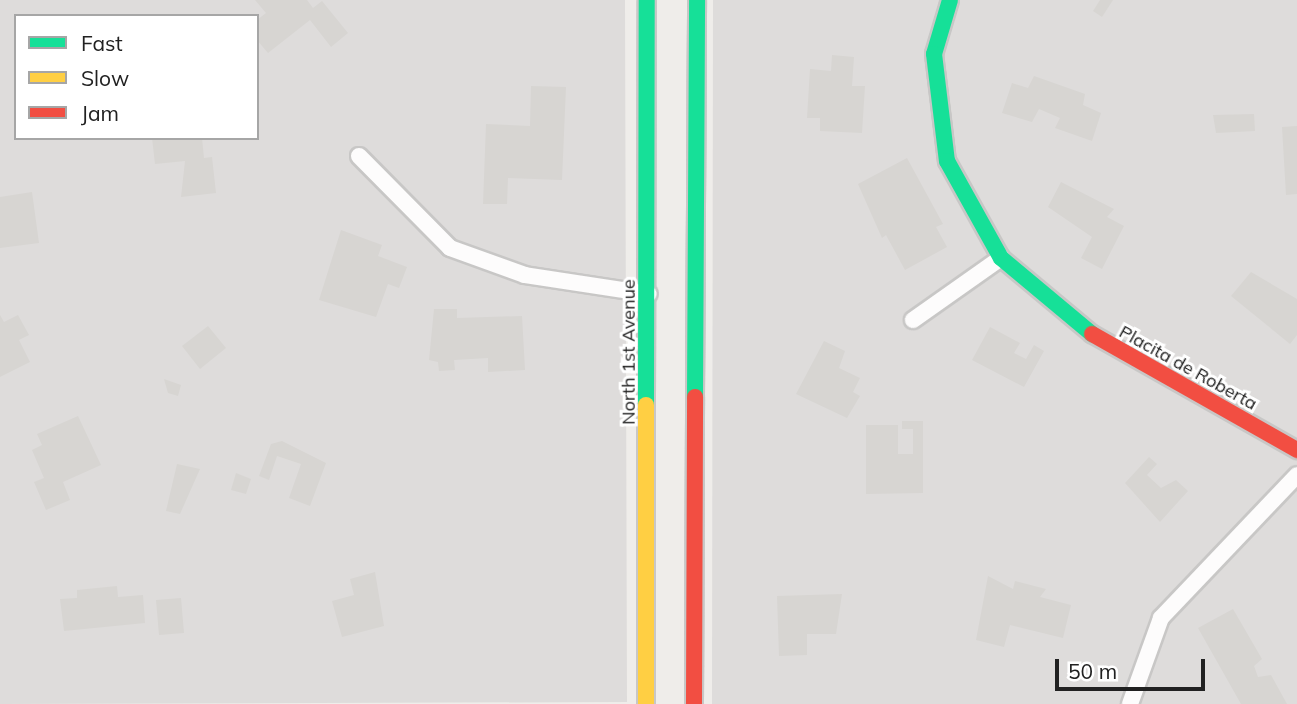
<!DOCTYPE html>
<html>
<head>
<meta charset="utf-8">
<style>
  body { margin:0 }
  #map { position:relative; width:1297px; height:704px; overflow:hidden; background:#efedea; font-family:Mulish,sans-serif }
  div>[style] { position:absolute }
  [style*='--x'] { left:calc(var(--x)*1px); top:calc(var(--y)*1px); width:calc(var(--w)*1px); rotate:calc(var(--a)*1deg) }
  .residential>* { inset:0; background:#dedcdb }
  .building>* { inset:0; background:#d7d5d2 }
  .roads { filter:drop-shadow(2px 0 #c8c7c6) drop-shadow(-2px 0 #c8c7c6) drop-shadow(0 2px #c8c7c6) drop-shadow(0 -2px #c8c7c6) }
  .street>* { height:16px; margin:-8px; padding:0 8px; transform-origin:8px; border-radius:8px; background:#fdfcfc }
  .fast>* { height:16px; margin:-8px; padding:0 8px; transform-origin:8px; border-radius:8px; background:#16e098 }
  .slow>* { height:16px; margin:-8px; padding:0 8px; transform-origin:8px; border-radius:8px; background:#ffcf43 }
  .jam>* { height:16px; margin:-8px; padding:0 8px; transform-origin:8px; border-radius:8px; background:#f24e42 }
  span { translate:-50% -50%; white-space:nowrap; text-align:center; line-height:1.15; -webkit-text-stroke:6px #fff; paint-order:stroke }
  .street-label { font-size:18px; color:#212121 }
  .legend { position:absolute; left:14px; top:14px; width:245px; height:126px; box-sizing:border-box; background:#fff; border:2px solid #a6a6a6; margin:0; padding:9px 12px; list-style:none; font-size:21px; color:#212121 }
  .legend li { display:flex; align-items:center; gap:14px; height:35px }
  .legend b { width:35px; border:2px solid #a6a6a6 }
  .scale { position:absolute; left:1055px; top:659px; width:150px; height:32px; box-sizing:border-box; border:4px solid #212121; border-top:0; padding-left:9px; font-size:21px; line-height:24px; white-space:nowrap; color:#212121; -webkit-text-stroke:5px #fff; paint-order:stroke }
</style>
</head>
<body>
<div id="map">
  <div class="residential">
    <div style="clip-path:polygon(evenodd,0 0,625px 0,627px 702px,0 704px,0 0,16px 16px,257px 16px,257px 138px,16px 138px,16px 16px)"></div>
    <div style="clip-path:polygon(713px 0,1297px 0,1297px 704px,712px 704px)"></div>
  </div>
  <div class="building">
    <div style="clip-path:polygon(255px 0,307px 0,313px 8px,322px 1px,348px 33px,331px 47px,310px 20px,268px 53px,257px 40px,257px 20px,266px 13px)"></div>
    <div style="clip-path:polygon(1100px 0,1113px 0,1102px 17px,1093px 11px)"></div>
    <div style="clip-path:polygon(832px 55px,854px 57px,852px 86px,865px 86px,862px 133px,820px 131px,820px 118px,807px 118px,810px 69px,831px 71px)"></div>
    <div style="clip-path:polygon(1034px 76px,1085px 94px,1083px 105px,1101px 113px,1092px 141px,1055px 128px,1060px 118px,1039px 109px,1032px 122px,1002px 113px,1012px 83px,1028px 88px)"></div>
    <div style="clip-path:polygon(531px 86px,566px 87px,562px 180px,508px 178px,507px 204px,483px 204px,486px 124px,530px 126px)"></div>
    <div style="clip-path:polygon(1254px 114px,1255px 131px,1216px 133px,1213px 115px)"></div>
    <div style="clip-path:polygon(1297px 126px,1297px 194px,1286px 195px,1282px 127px)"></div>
    <div style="clip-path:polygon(152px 138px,202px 138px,204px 158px,212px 157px,216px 193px,181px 197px,185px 161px,155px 164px)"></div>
    <div style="clip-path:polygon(907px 158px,943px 224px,936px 227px,947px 247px,905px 270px,886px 235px,882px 238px,858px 184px)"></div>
    <div style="clip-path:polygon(1061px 182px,1114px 209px,1107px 217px,1124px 226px,1102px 269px,1081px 258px,1092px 237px,1048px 207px)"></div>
    <div style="clip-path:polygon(32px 192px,39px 243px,0 248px,0 197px)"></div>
    <div style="clip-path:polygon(341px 230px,382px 245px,378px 256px,407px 267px,399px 288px,388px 284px,376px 317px,319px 300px)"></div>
    <div style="clip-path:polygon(1251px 272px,1297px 299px,1297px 335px,1290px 344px,1231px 296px)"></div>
    <div style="clip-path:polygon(434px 309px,457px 309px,457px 318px,522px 316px,525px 370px,488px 372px,488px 358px,454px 360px,455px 370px,439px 371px,438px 362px,429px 360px)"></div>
    <div style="clip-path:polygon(0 315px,4px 322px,18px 315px,29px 335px,19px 340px,30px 362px,0 377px)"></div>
    <div style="clip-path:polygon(208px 326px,226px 348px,200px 369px,182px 346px)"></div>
    <div style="clip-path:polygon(990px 327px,1020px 343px,1014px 353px,1026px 359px,1034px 345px,1044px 351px,1024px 387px,972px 360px)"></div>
    <div style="clip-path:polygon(824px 341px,845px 351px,839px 368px,860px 378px,853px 392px,860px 396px,847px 418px,796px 394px)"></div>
    <div style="clip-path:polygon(164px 379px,181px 385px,178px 396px,168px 393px)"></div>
    <div style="clip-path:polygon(78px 416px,101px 465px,63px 482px,70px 500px,46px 510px,34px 482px,44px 478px,32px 450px,42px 445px,37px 434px)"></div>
    <div style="clip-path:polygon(902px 421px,923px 421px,923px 493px,866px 494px,866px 425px,898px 425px,898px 454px,913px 454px,913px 429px,902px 429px)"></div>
    <div style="clip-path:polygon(282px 441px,326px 463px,310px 506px,289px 498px,301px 464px,277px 456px,269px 480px,259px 476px,271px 444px)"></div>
    <div style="clip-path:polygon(1149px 457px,1157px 464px,1147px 475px,1161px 488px,1176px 480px,1188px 491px,1160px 522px,1125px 483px)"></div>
    <div style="clip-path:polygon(177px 464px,200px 469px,180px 514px,166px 511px)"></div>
    <div style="clip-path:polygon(236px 473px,251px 479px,246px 494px,231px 490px)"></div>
    <div style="clip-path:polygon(375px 572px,384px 626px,342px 637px,332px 601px,354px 595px,350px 579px)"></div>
    <div style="clip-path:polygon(988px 576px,1013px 589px,1015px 581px,1046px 589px,1040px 597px,1071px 605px,1063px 638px,1010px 625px,1004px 647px,976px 640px)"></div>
    <div style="clip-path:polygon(117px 586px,118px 597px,143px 595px,145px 623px,64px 631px,60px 599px,77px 598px,77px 590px)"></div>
    <div style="clip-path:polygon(842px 594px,836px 634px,807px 634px,807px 655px,779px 656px,777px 596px)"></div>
    <div style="clip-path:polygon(181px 598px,184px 633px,159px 635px,156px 600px)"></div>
    <div style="clip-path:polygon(1233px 609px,1262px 659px,1254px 666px,1258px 677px,1271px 675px,1287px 704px,1241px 704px,1198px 628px)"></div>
  </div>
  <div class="roads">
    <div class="street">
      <div style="--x:359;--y:156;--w:129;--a:45.3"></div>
      <div style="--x:450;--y:248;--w:80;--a:19.8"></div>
      <div style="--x:525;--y:275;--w:125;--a:8.7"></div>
      <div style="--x:913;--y:320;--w:108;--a:-35.2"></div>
      <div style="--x:1130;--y:704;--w:91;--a:-70.2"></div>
      <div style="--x:1161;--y:618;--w:197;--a:-46.4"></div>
    </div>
    <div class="fast">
      <div style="--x:950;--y:0;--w:56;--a:106.5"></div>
      <div style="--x:934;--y:54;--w:108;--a:83.1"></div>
      <div style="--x:947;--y:161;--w:111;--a:60.9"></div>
      <div style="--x:1001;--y:258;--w:119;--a:39.9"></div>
      <div style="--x:695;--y:397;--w:397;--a:-89.7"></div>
      <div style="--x:646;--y:405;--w:405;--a:-89.9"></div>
    </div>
    <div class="slow">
      <div style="--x:646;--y:704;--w:299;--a:-90"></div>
    </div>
    <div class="jam">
      <div style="--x:1092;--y:334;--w:236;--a:29.5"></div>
      <div style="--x:694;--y:704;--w:307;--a:-89.8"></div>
    </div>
  </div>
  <div class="street-label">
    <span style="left:629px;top:352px;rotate:-90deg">North 1st Avenue</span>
    <span style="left:1188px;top:368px;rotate:29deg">Placita de Roberta</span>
  </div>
  <ul class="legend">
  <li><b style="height:9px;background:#16e098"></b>Fast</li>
  <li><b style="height:9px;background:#ffcf43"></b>Slow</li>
  <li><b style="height:9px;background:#f24e42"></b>Jam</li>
  </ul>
  <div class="scale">50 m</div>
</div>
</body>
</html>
